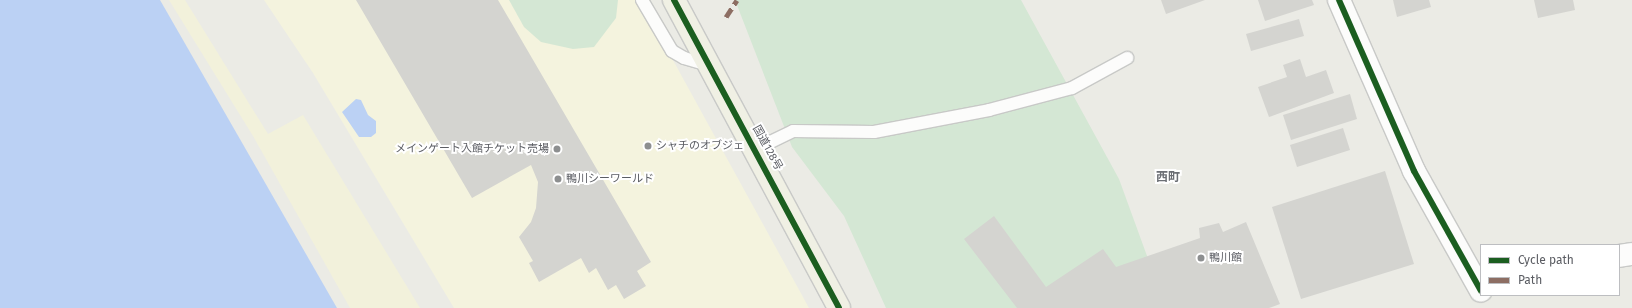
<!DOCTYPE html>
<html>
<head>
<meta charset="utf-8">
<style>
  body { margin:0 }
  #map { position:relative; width:1632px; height:308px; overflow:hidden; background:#ebebe5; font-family:"Fira Sans","Noto Sans JP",sans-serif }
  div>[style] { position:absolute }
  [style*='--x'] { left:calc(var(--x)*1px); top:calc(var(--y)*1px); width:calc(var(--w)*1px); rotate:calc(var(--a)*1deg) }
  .commercial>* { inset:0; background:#f4f3de }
  .green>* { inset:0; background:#d4e7d4 }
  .sand>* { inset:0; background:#f2f1db }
  .water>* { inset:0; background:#bbd1f4 }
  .building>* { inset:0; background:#d4d4d0 }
  .roads { filter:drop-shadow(1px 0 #c8c9c7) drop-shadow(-1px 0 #c8c9c7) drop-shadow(0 1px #c8c9c7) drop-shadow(0 -1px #c8c9c7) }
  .service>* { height:12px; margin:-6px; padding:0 6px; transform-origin:6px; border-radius:6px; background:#fcfcfb }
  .minor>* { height:22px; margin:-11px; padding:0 11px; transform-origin:11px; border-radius:11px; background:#fcfcfb }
  .trunk>* { height:22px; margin:-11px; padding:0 11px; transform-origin:11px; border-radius:11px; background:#f0f0e4 }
  .quiet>* { height:5px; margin-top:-2.5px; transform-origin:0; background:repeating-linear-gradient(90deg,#8d6e63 0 10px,transparent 0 15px) }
  .cycleway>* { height:6px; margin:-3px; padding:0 3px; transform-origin:3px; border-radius:3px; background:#1b5e20 }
  .dots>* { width:11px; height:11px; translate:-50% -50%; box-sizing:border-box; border:2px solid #fff; border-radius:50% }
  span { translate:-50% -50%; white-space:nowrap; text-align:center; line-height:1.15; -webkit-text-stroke:4px #fff; paint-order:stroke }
  .poi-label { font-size:11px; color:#5b5d63 }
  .left { translate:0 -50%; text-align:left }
  .right { translate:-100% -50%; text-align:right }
  .street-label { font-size:11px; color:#5b5d63 }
  .neighbourhood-label { font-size:12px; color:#6c6f75; font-weight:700 }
  .legend { position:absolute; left:1480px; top:244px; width:140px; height:52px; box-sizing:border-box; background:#fff; border:1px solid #bdbec1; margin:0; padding:5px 7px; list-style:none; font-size:12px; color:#5b5d63 }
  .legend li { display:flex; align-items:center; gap:8px; height:20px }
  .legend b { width:20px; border:1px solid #bdbec1 }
</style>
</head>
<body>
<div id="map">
  <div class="commercial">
    <div style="clip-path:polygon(264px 0,640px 0,809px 308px,454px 308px,313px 73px)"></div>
  </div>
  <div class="green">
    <div style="clip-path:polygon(509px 0,618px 0,616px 18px,594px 47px,573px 49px,541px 42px,524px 27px)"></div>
    <div style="clip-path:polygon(735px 0,1021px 0,1119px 179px,1166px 308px,886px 308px,844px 216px,792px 147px)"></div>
  </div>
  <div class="sand">
    <div style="clip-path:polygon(169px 0,185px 0,268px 134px,303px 115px,420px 308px,350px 308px,253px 136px)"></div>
  </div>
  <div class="water">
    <div style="clip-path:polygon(0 0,160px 0,337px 308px,0 308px)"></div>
    <div style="clip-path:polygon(356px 99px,361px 100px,368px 115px,376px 121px,376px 133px,371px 137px,359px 137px,342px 112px)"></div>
  </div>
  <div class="building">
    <div style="clip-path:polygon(356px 0,498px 0,651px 262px,637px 271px,646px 286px,624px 299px,616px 285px,608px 290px,596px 268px,589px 273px,581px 258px,539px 282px,529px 263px,533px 261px,519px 237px,531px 222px,536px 208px,538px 182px,531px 165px,472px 198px)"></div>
    <div style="clip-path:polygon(1161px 0,1205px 0,1166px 14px)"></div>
    <div style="clip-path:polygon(1258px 0,1312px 0,1314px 5px,1265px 21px)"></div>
    <div style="clip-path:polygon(1393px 0,1429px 0,1431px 7px,1397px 17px)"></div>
    <div style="clip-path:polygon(1534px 0,1573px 0,1575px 10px,1538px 18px)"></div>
    <div style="clip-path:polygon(1299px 19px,1304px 36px,1251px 51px,1246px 34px)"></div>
    <div style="clip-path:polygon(1300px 59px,1306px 77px,1326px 70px,1334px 93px,1269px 117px,1258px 87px,1287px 77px,1283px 65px)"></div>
    <div style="clip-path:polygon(1350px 94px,1357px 119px,1291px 140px,1283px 115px)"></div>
    <div style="clip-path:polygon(1343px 128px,1350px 150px,1297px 167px,1290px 145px)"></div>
    <div style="clip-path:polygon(1385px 171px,1414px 264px,1301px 299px,1272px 207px)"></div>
    <div style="clip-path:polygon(994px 216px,1046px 287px,1103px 249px,1116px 267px,1200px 238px,1199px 228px,1219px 223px,1223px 232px,1246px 222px,1280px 304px,1269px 308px,1017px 308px,964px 239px)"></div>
  </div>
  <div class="roads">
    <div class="service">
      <div style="--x:642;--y:0;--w:59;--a:59.5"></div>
      <div style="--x:672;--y:51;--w:14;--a:30"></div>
      <div style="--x:684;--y:58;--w:26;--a:16"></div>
      <div style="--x:756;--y:149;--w:41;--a:-25.9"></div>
      <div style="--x:793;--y:131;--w:81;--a:0.7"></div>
      <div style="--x:874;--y:132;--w:117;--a:-10.8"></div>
      <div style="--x:989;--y:110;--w:86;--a:-14.8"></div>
      <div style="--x:1072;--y:88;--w:63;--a:-28.6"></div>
    </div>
    <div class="minor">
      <div style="--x:1339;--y:0;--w:187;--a:66.3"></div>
      <div style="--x:1414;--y:171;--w:137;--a:60.8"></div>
      <div style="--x:1619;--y:256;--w:13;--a:-9"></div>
    </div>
    <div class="trunk">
      <div style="--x:674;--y:0;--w:349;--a:61.8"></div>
    </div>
  </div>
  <div class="quiet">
    <div style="--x:726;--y:17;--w:20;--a:-57"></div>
  </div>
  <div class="cycleway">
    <div style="--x:674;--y:0;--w:349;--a:61.8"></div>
    <div style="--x:1339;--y:0;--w:187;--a:66.3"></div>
    <div style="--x:1414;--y:171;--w:137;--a:60.8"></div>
  </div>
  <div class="dots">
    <div style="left:648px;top:146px;background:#8d8f90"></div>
    <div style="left:557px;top:149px;background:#8d8f90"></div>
    <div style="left:558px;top:179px;background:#8d8f90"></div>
    <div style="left:1201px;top:258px;background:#8d8f90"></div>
  </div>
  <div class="poi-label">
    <span class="left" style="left:656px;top:146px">シャチのオブジェ</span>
    <span class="right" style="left:549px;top:149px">メインゲート入館チケット売場</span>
    <span class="left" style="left:566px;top:179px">鴨川シーワールド</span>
    <span class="left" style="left:1209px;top:258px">鴨川館</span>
  </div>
  <div class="street-label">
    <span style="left:767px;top:148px;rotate:61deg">国道128号</span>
  </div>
  <div class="neighbourhood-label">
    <span style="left:1168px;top:178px">西町</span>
  </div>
  <ul class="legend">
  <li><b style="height:5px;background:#1b5e20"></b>Cycle path</li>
  <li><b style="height:5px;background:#8d6e63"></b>Path</li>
  </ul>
</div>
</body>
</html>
